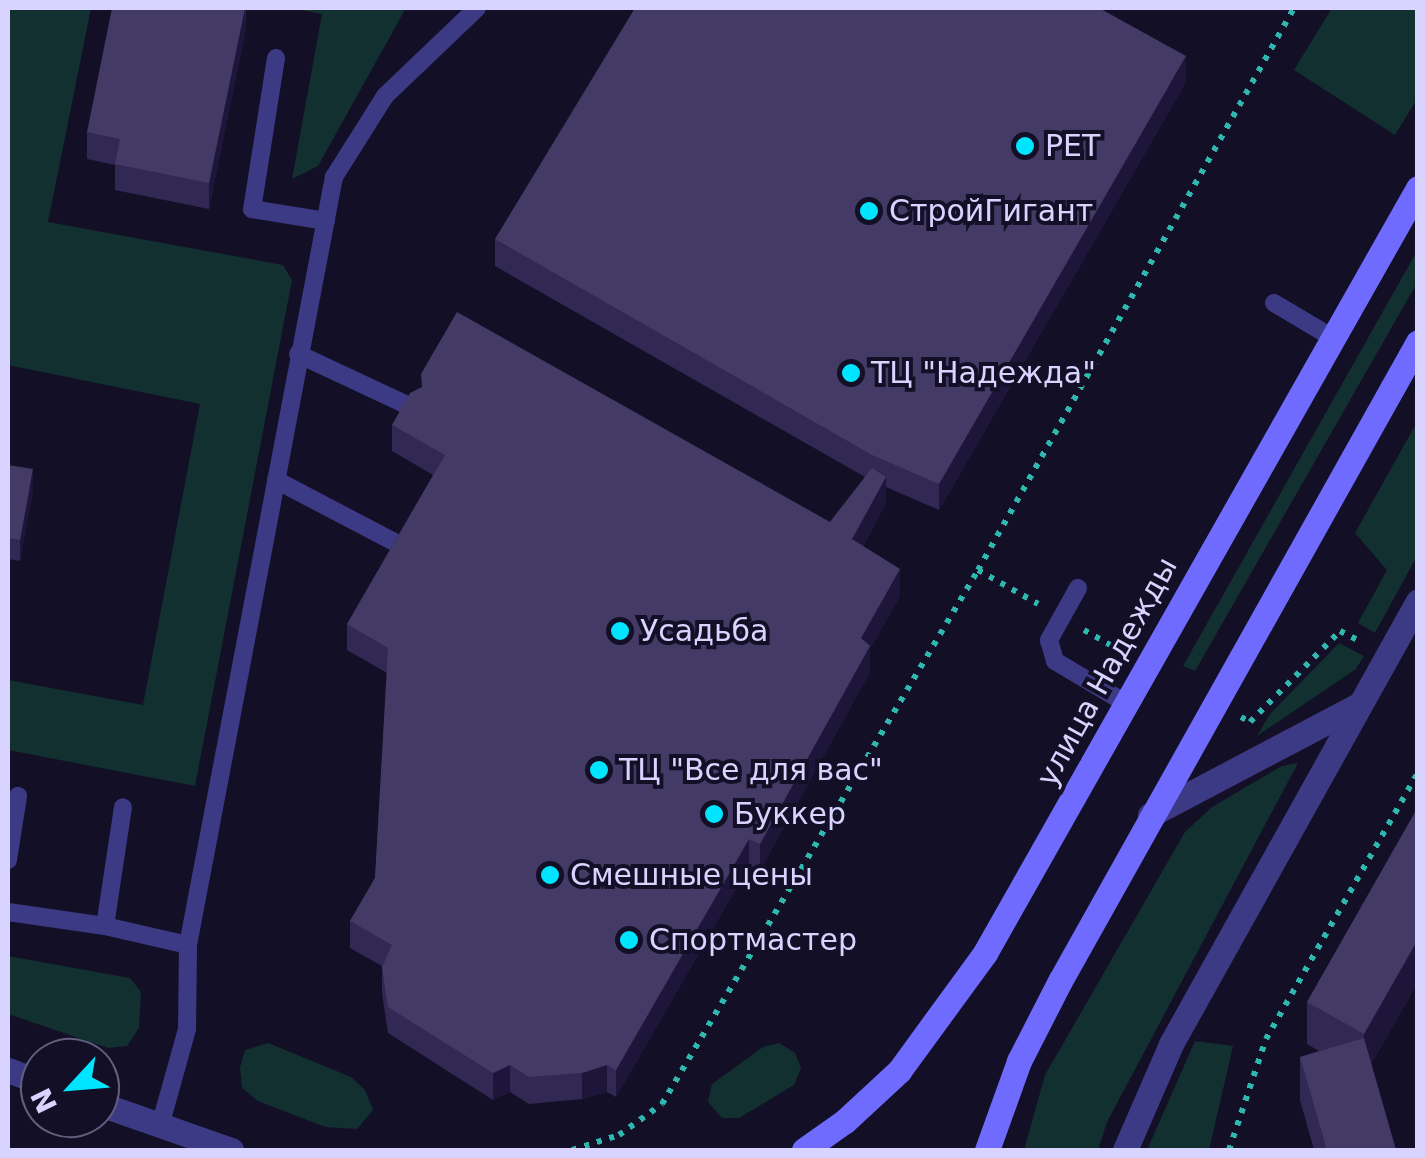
<!DOCTYPE html>
<html>
<head>
<meta charset="utf-8">
<style>
  body { margin:0 }
  #map { position:relative; width:1425px; height:1158px; overflow:hidden; background:#130f26; font-family:"DejaVu Sans",sans-serif }
  div>[style] { position:absolute }
  [style*='--x'] { left:calc(var(--x)*1px); top:calc(var(--y)*1px); width:calc(var(--w)*1px); rotate:calc(var(--a)*1deg) }
  .green>* { inset:0; background:#12302f }
  .path>* { height:6px; margin-top:-3px; transform-origin:0; background:repeating-linear-gradient(90deg,#2fb8b0 0 5px,transparent 0 13px) }
  .service>* { height:18px; margin:-9px; padding:0 9px; transform-origin:9px; border-radius:9px; background:#3d3a85 }
  .minor>* { height:25px; margin:-12.5px; padding:0 12.5px; transform-origin:12.5px; border-radius:12.5px; background:#3d3a85 }
  .tertiary>* { height:25px; margin:-12.5px; padding:0 12.5px; transform-origin:12.5px; border-radius:12.5px; background:#3d3a85 }
  .secondary>* { height:25px; margin:-12.5px; padding:0 12.5px; transform-origin:12.5px; border-radius:12.5px; background:#6f6bff }
  .wall>* { inset:0; background:#312854 }
  .shaded-wall>* { inset:0; background:#1d163a }
  .building>* { inset:0; background:#433a66 }
  .dots>* { width:28px; height:28px; translate:-50% -50%; box-sizing:border-box; border:5px solid #130f26; border-radius:50% }
  span { translate:-50% -50%; white-space:nowrap; text-align:center; line-height:1.15; -webkit-text-stroke:8px #130f26; paint-order:stroke }
  .poi-label { font-size:30px; color:#d9d4ff }
  .left { translate:0 -50%; text-align:left }
  .street-label { font-size:30px; color:#d9d4ff }
  .frame { position:absolute; inset:0; border:10px solid #d9d4ff; pointer-events:none }
  .north { position:absolute; left:20px; top:1038px; width:100px; height:100px; box-sizing:border-box; background:#130f26; border:2px solid #625e7d; border-radius:50%; rotate:244deg; font-size:28px; font-weight:700; line-height:40px; text-align:center; color:#d9d4ff }
  .north::after { content:''; display:block; margin:auto; width:35px; height:45px; background:#00e5ff; clip-path:polygon(50% 0,100% 100%,50% 72%,0 100%) }
</style>
</head>
<body>
<div id="map">
  <div class="green">
    <div style="clip-path:polygon(8px 8px,91px 8px,48px 222px,283px 265px,292px 280px,195px 786px,8px 750px,8px 680px,143px 705px,200px 404px,8px 365px)"></div>
    <div style="clip-path:polygon(290px 8px,406px 8px,318px 166px,292px 179px,322px 14px)"></div>
    <div style="clip-path:polygon(1332px 8px,1417px 8px,1417px 99px,1395px 135px,1294px 70px)"></div>
    <div style="clip-path:polygon(1417px 251px,1417px 283px,1195px 671px,1183px 666px)"></div>
    <div style="clip-path:polygon(1417px 422px,1417px 556px,1375px 633px,1358px 623px,1387px 570px,1355px 533px)"></div>
    <div style="clip-path:polygon(1339px 643px,1364px 656px,1356px 669px,1257px 736px,1270px 714px)"></div>
    <div style="clip-path:polygon(1298px 763px,1107px 1122px,1098px 1150px,1024px 1150px,1045px 1075px,1185px 832px,1212px 807px,1282px 766px)"></div>
    <div style="clip-path:polygon(8px 956px,130px 978px,141px 992px,139px 1028px,127px 1046px,108px 1048px,8px 1014px)"></div>
    <div style="clip-path:polygon(1195px 1041px,1233px 1046px,1209px 1150px,1147px 1150px)"></div>
    <div style="clip-path:polygon(268px 1043px,351px 1077px,365px 1090px,373px 1110px,357px 1129px,325px 1127px,258px 1101px,242px 1088px,240px 1068px,245px 1050px)"></div>
    <div style="clip-path:polygon(779px 1043px,795px 1053px,801px 1068px,794px 1085px,739px 1118px,722px 1118px,708px 1102px,712px 1084px,763px 1047px)"></div>
  </div>
  <div class="path">
    <div style="--x:978;--y:570;--w:69;--a:29.5"></div>
    <div style="--x:1084;--y:630;--w:43;--a:29.6"></div>
    <div style="--x:1241;--y:717;--w:10;--a:29"></div>
    <div style="--x:1250;--y:722;--w:128;--a:-45.3"></div>
    <div style="--x:1340;--y:631;--w:25;--a:27"></div>
    <div style="--x:572;--y:1150;--w:49;--a:-17.7"></div>
    <div style="--x:619;--y:1135;--w:53;--a:-35.8"></div>
    <div style="--x:662;--y:1104;--w:620;--a:-59.38"></div>
    <div style="--x:978;--y:570;--w:645;--a:-60.65"></div>
    <div style="--x:1229;--y:1150;--w:117;--a:-71.6"></div>
    <div style="--x:1266;--y:1039;--w:306;--a:-60.3"></div>
  </div>
  <div class="service">
    <div style="--x:276;--y:58;--w:153;--a:99"></div>
    <div style="--x:252;--y:209;--w:75;--a:9.2"></div>
    <div style="--x:1274;--y:303;--w:69;--a:30.7"></div>
    <div style="--x:298;--y:354;--w:125;--a:25.1"></div>
    <div style="--x:276;--y:480;--w:133;--a:27.7"></div>
    <div style="--x:1078;--y:588;--w:60;--a:119.1"></div>
    <div style="--x:1049;--y:640;--w:22;--a:74"></div>
    <div style="--x:1055;--y:661;--w:84;--a:30.8"></div>
    <div style="--x:8;--y:860;--w:65;--a:-81.1"></div>
    <div style="--x:8;--y:912;--w:98;--a:8.2"></div>
    <div style="--x:105;--y:926;--w:85;--a:12.9"></div>
    <div style="--x:105;--y:926;--w:120;--a:-81.4"></div>
    <div style="--x:160;--y:1126;--w:101;--a:-74.4"></div>
    <div style="--x:187;--y:1029;--w:84;--a:-89.3"></div>
    <div style="--x:188;--y:945;--w:782;--a:-79.24"></div>
    <div style="--x:334;--y:177;--w:96;--a:-57.8"></div>
    <div style="--x:385;--y:96;--w:127;--a:-43.7"></div>
  </div>
  <div class="minor">
    <div style="--x:1150;--y:815;--w:234;--a:-27.8"></div>
    <div style="--x:1125;--y:1150;--w:116;--a:-66.5"></div>
    <div style="--x:1171;--y:1044;--w:507;--a:-60.86"></div>
  </div>
  <div class="tertiary">
    <div style="--x:8;--y:1070;--w:34;--a:21"></div>
    <div style="--x:100;--y:1104;--w:139;--a:19.3"></div>
  </div>
  <div class="secondary">
    <div style="--x:804;--y:1150;--w:50;--a:-35.3"></div>
    <div style="--x:845;--y:1121;--w:74;--a:-42.8"></div>
    <div style="--x:899;--y:1071;--w:146;--a:-53.9"></div>
    <div style="--x:985;--y:953;--w:879;--a:-60.49"></div>
    <div style="--x:987;--y:1150;--w:95;--a:-70.2"></div>
    <div style="--x:1019;--y:1061;--w:90;--a:-62.9"></div>
    <div style="--x:1060;--y:981;--w:732;--a:-60.74"></div>
  </div>
  <div class="wall">
    <div style="clip-path:polygon(246px 8px,246px 28px,209px 209px,115px 190px,115px 165px,87px 159px,87px 132px)"></div>
    <div style="clip-path:polygon(1186px 82px,939px 510px,886px 487px,886px 503px,863px 546px,900px 596px,870px 649px,870px 672px,760px 870px,749px 866px,616px 1097px,607px 1092px,582px 1099px,529px 1104px,510px 1092px,493px 1100px,388px 1033px,382px 993px,382px 966px,350px 948px,350px 921px,375px 878px,387px 673px,347px 650px,347px 624px,433px 475px,392px 451px,392px 425px,830px 522px,865px 477px,495px 266px,495px 239px)"></div>
    <div style="clip-path:polygon(8px 465px,33px 490px,20px 561px,8px 559px)"></div>
    <div style="clip-path:polygon(1418px 807px,1418px 982px,1371px 1064px,1396px 1150px,1314px 1150px,1300px 1100px,1300px 1057px,1319px 1051px,1307px 1044px,1307px 1002px)"></div>
  </div>
  <div class="shaded-wall">
    <div style="clip-path:polygon(245px 8px,246px 28px,209px 209px,209px 183px)"></div>
    <div style="clip-path:polygon(1186px 56px,1186px 82px,939px 510px,939px 484px)"></div>
    <div style="clip-path:polygon(33px 469px,33px 490px,20px 561px,20px 540px)"></div>
    <div style="clip-path:polygon(886px 477px,886px 503px,852px 566px,852px 539px)"></div>
    <div style="clip-path:polygon(900px 569px,900px 596px,870px 649px,870px 672px,760px 870px,760px 844px,861px 638px)"></div>
    <div style="clip-path:polygon(749px 839px,749px 866px,616px 1097px,616px 1070px)"></div>
    <div style="clip-path:polygon(1418px 939px,1418px 982px,1364px 1076px,1364px 1034px)"></div>
    <div style="clip-path:polygon(510px 1065px,510px 1092px,493px 1100px,493px 1073px)"></div>
    <div style="clip-path:polygon(607px 1065px,607px 1092px,582px 1099px,582px 1073px)"></div>
  </div>
  <div class="building">
    <div style="clip-path:polygon(112px 8px,245px 8px,209px 183px,115px 164px,120px 139px,87px 132px)"></div>
    <div style="clip-path:polygon(635px 8px,1099px 8px,1186px 56px,939px 484px,872px 455px,495px 239px)"></div>
    <div style="clip-path:polygon(457px 312px,830px 522px,872px 468px,886px 477px,852px 539px,900px 569px,861px 638px,870px 646px,760px 844px,749px 839px,616px 1070px,607px 1065px,582px 1073px,529px 1077px,510px 1065px,493px 1073px,388px 1007px,382px 967px,392px 945px,350px 921px,375px 878px,388px 648px,347px 624px,445px 455px,392px 425px,410px 393px,422px 387px,421px 374px)"></div>
    <div style="clip-path:polygon(8px 465px,33px 469px,20px 540px,8px 538px)"></div>
    <div style="clip-path:polygon(1418px 807px,1418px 939px,1364px 1034px,1307px 1002px)"></div>
    <div style="clip-path:polygon(1364px 1038px,1396px 1150px,1327px 1150px,1300px 1057px)"></div>
  </div>
  <div class="dots">
    <div style="left:1025px;top:146px;background:#00e5ff"></div>
    <div style="left:869px;top:211px;background:#00e5ff"></div>
    <div style="left:851px;top:373px;background:#00e5ff"></div>
    <div style="left:620px;top:631px;background:#00e5ff"></div>
    <div style="left:599px;top:770px;background:#00e5ff"></div>
    <div style="left:714px;top:814px;background:#00e5ff"></div>
    <div style="left:550px;top:875px;background:#00e5ff"></div>
    <div style="left:629px;top:940px;background:#00e5ff"></div>
  </div>
  <div class="poi-label">
    <span class="left" style="left:1045px;top:146px">РЕТ</span>
    <span class="left" style="left:889px;top:211px">СтройГигант</span>
    <span class="left" style="left:871px;top:373px">ТЦ "Надежда"</span>
    <span class="left" style="left:640px;top:631px">Усадьба</span>
    <span class="left" style="left:619px;top:770px">ТЦ "Все для вас"</span>
    <span class="left" style="left:734px;top:814px">Буккер</span>
    <span class="left" style="left:570px;top:875px">Смешные цены</span>
    <span class="left" style="left:649px;top:940px">Спортмастер</span>
  </div>
  <div class="street-label">
    <span style="left:1107px;top:672px;rotate:-61deg">улица Надежды</span>
  </div>
  <div class="frame"></div>
  <div class="north">N</div>
</div>
</body>
</html>
